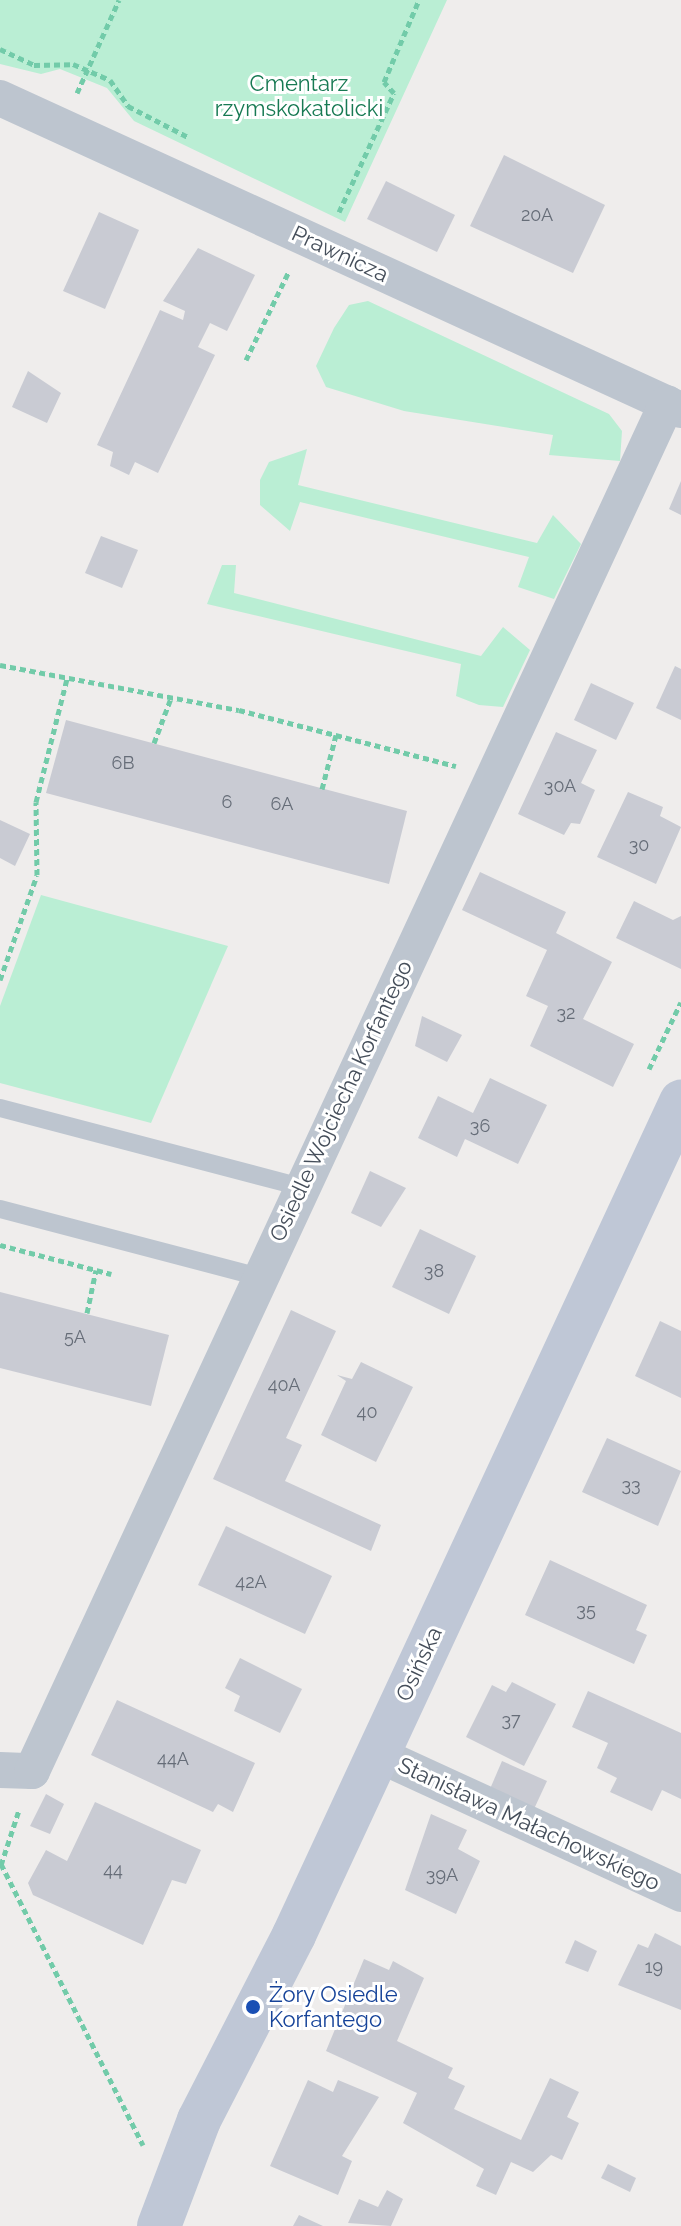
<!DOCTYPE html>
<html>
<head>
<meta charset="utf-8">
<style>
  body { margin:0 }
  #map { position:relative; width:681px; height:2226px; overflow:hidden; background:#efedec; font-family:Raleway,sans-serif }
  div>[style] { position:absolute }
  [style*='--x'] { left:calc(var(--x)*1px); top:calc(var(--y)*1px); width:calc(var(--w)*1px); rotate:calc(var(--a)*1deg) }
  .green>* { inset:0; background:#baeed4 }
  .building>* { inset:0; background:#c9cbd3 }
  .path>* { height:5px; margin-top:-2.5px; transform-origin:0; background:repeating-linear-gradient(90deg,#72cba9 0 6px,transparent 0 10px) }
  .lane>* { height:18px; margin:-9px; padding:0 9px; transform-origin:9px; border-radius:9px; background:#bdc5cf }
  .street>* { height:36px; margin:-18px; padding:0 18px; transform-origin:18px; border-radius:18px; background:#bdc5cf }
  .secondary>* { height:44px; margin:-22px; padding:0 22px; transform-origin:22px; border-radius:22px; background:#bfc7d6 }
  .dots>* { width:22px; height:22px; translate:-50% -50%; box-sizing:border-box; border:4px solid #fff; border-radius:50% }
  span { translate:-50% -50%; white-space:nowrap; text-align:center; line-height:1.15; -webkit-text-stroke:6px #fff; paint-order:stroke }
  .number-label { font-size:18px; color:#666d78 }
  .number-label span { -webkit-text-stroke-width:0 }
  .park-label { font-size:22px; color:#177a53 }
  .street-label { font-size:22px; color:#454e5a }
  .transit-label { font-size:22px; color:#164399 }
  .left { translate:0 -50%; text-align:left }
</style>
</head>
<body>
<div id="map">
  <div class="green">
    <div style="clip-path:polygon(0 0,447px 0,345px 222px,134px 121px,107px 88px,60px 69px,41px 74px,0 64px)"></div>
    <div style="clip-path:polygon(368px 301px,609px 414px,622px 431px,620px 461px,549px 455px,553px 435px,404px 411px,326px 387px,316px 366px,334px 328px,349px 305px)"></div>
    <div style="clip-path:polygon(307px 449px,298px 485px,537px 543px,553px 515px,581px 544px,554px 599px,518px 587px,529px 557px,300px 502px,290px 531px,260px 505px,260px 480px,269px 462px)"></div>
    <div style="clip-path:polygon(222px 565px,236px 565px,234px 593px,481px 656px,503px 627px,530px 650px,503px 707px,479px 705px,456px 696px,461px 664px,207px 604px)"></div>
    <div style="clip-path:polygon(41px 895px,228px 946px,151px 1123px,0 1083px,0 1006px)"></div>
  </div>
  <div class="building">
    <div style="clip-path:polygon(504px 155px,605px 205px,573px 273px,470px 226px)"></div>
    <div style="clip-path:polygon(386px 181px,455px 215px,437px 252px,367px 219px)"></div>
    <div style="clip-path:polygon(99px 212px,139px 230px,105px 309px,63px 291px)"></div>
    <div style="clip-path:polygon(198px 248px,255px 275px,227px 331px,210px 323px,198px 347px,215px 355px,158px 473px,135px 462px,129px 475px,110px 466px,113px 452px,97px 445px,160px 310px,183px 320px,185px 311px,163px 301px)"></div>
    <div style="clip-path:polygon(28px 371px,61px 393px,47px 423px,12px 407px)"></div>
    <div style="clip-path:polygon(681px 481px,681px 515px,669px 509px)"></div>
    <div style="clip-path:polygon(101px 536px,138px 550px,122px 588px,85px 573px)"></div>
    <div style="clip-path:polygon(675px 666px,681px 669px,681px 720px,656px 708px)"></div>
    <div style="clip-path:polygon(591px 683px,634px 703px,616px 740px,574px 720px)"></div>
    <div style="clip-path:polygon(66px 720px,407px 811px,389px 884px,46px 793px)"></div>
    <div style="clip-path:polygon(556px 732px,597px 750px,581px 783px,595px 790px,580px 824px,571px 823px,564px 835px,518px 814px)"></div>
    <div style="clip-path:polygon(628px 792px,663px 807px,660px 816px,681px 827px,656px 884px,597px 857px)"></div>
    <div style="clip-path:polygon(0 820px,30px 834px,15px 866px,0 858px)"></div>
    <div style="clip-path:polygon(480px 872px,566px 912px,556px 933px,612px 962px,583px 1019px,634px 1044px,613px 1087px,530px 1046px,548px 1006px,526px 996px,547px 950px,462px 910px)"></div>
    <div style="clip-path:polygon(634px 901px,673px 920px,681px 916px,681px 969px,616px 938px)"></div>
    <div style="clip-path:polygon(422px 1016px,462px 1035px,447px 1062px,415px 1046px)"></div>
    <div style="clip-path:polygon(490px 1078px,547px 1105px,518px 1164px,465px 1139px,457px 1157px,418px 1138px,438px 1096px,473px 1113px)"></div>
    <div style="clip-path:polygon(370px 1171px,406px 1188px,381px 1227px,351px 1213px)"></div>
    <div style="clip-path:polygon(420px 1229px,476px 1256px,449px 1314px,392px 1287px)"></div>
    <div style="clip-path:polygon(0 1292px,169px 1335px,151px 1406px,0 1368px)"></div>
    <div style="clip-path:polygon(291px 1310px,336px 1331px,286px 1438px,302px 1445px,285px 1481px,381px 1525px,371px 1551px,213px 1479px)"></div>
    <div style="clip-path:polygon(660px 1321px,681px 1331px,681px 1398px,635px 1376px)"></div>
    <div style="clip-path:polygon(361px 1362px,413px 1387px,376px 1462px,321px 1435px,346px 1381px,337px 1375px,352px 1379px)"></div>
    <div style="clip-path:polygon(607px 1438px,681px 1471px,658px 1526px,582px 1492px)"></div>
    <div style="clip-path:polygon(226px 1526px,332px 1576px,305px 1634px,198px 1585px)"></div>
    <div style="clip-path:polygon(550px 1560px,647px 1605px,636px 1630px,647px 1635px,634px 1664px,525px 1615px)"></div>
    <div style="clip-path:polygon(240px 1658px,302px 1689px,280px 1733px,234px 1711px,240px 1696px,225px 1688px)"></div>
    <div style="clip-path:polygon(512px 1682px,556px 1704px,524px 1766px,466px 1737px,492px 1685px,506px 1692px)"></div>
    <div style="clip-path:polygon(588px 1691px,681px 1733px,681px 1799px,662px 1790px,652px 1811px,610px 1792px,617px 1778px,597px 1768px,608px 1743px,572px 1727px)"></div>
    <div style="clip-path:polygon(117px 1700px,255px 1763px,233px 1812px,218px 1804px,213px 1812px,91px 1755px)"></div>
    <div style="clip-path:polygon(502px 1761px,547px 1781px,534px 1809px,490px 1789px)"></div>
    <div style="clip-path:polygon(46px 1794px,64px 1804px,50px 1834px,30px 1826px)"></div>
    <div style="clip-path:polygon(95px 1802px,201px 1850px,186px 1884px,172px 1880px,143px 1945px,33px 1895px,28px 1883px,46px 1850px,67px 1861px)"></div>
    <div style="clip-path:polygon(431px 1814px,467px 1830px,458px 1849px,480px 1861px,456px 1914px,405px 1890px)"></div>
    <div style="clip-path:polygon(655px 1933px,681px 1946px,681px 2010px,618px 1985px,638px 1944px,648px 1948px)"></div>
    <div style="clip-path:polygon(575px 1940px,597px 1951px,588px 1972px,565px 1963px)"></div>
    <div style="clip-path:polygon(364px 1959px,389px 1970px,393px 1961px,424px 1978px,397px 2041px,453px 2068px,448px 2078px,465px 2086px,454px 2109px,521px 2140px,550px 2078px,579px 2092px,567px 2117px,579px 2123px,562px 2160px,551px 2155px,533px 2172px,511px 2162px,496px 2195px,476px 2186px,484px 2169px,403px 2123px,417px 2093px,326px 2051px)"></div>
    <div style="clip-path:polygon(308px 2080px,333px 2092px,338px 2080px,379px 2097px,342px 2156px,352px 2161px,338px 2195px,270px 2166px)"></div>
    <div style="clip-path:polygon(608px 2164px,636px 2178px,630px 2192px,601px 2178px)"></div>
    <div style="clip-path:polygon(387px 2190px,403px 2199px,391px 2226px,348px 2223px,359px 2199px,378px 2207px)"></div>
    <div style="clip-path:polygon(299px 2215px,323px 2226px,293px 2226px)"></div>
  </div>
  <div class="path">
    <div style="--x:0;--y:49;--w:38;--a:25"></div>
    <div style="--x:34;--y:65;--w:39;--a:-1"></div>
    <div style="--x:73;--y:64;--w:40;--a:23.4"></div>
    <div style="--x:110;--y:80;--w:32;--a:55"></div>
    <div style="--x:128;--y:106;--w:68;--a:27.3"></div>
    <div style="--x:77;--y:93;--w:102;--a:-65.7"></div>
    <div style="--x:339;--y:212;--w:131;--a:-65.2"></div>
    <div style="--x:394;--y:93;--w:15;--a:-132"></div>
    <div style="--x:384;--y:82;--w:89;--a:-66.9"></div>
    <div style="--x:246;--y:360;--w:99;--a:-64.2"></div>
    <div style="--x:0;--y:665;--w:243;--a:10.7"></div>
    <div style="--x:239;--y:710;--w:224;--a:14.5"></div>
    <div style="--x:154;--y:743;--w:48;--a:-69.3"></div>
    <div style="--x:322;--y:789;--w:56;--a:-75.5"></div>
    <div style="--x:0;--y:980;--w:111;--a:-70.6"></div>
    <div style="--x:37;--y:875;--w:73;--a:-90.8"></div>
    <div style="--x:36;--y:802;--w:127;--a:-75.9"></div>
    <div style="--x:649;--y:1069;--w:74;--a:-64.5"></div>
    <div style="--x:0;--y:1245;--w:115;--a:14.6"></div>
    <div style="--x:87;--y:1313;--w:44;--a:-78.2"></div>
    <div style="--x:1;--y:1864;--w:315;--a:63.2"></div>
    <div style="--x:1;--y:1865;--w:58;--a:-71.9"></div>
  </div>
  <div class="lane">
    <div style="--x:0;--y:1108;--w:311;--a:14.7"></div>
    <div style="--x:0;--y:1209;--w:269;--a:14.7"></div>
  </div>
  <div class="street">
    <div style="--x:0;--y:98;--w:749;--a:24.61"></div>
    <div style="--x:377;--y:1754;--w:335;--a:24.7"></div>
    <div style="--x:0;--y:1770;--w:32;--a:2"></div>
    <div style="--x:32;--y:1771;--w:1508;--a:-65.1"></div>
  </div>
  <div class="secondary">
    <div style="--x:159;--y:2226;--w:113;--a:-69.3"></div>
    <div style="--x:199;--y:2120;--w:208;--a:-62.8"></div>
    <div style="--x:294;--y:1935;--w:919;--a:-65.08"></div>
  </div>
  <div class="dots">
    <div style="left:253px;top:2007px;background:#1a4fb4"></div>
  </div>
  <div class="number-label">
    <span style="left:537px;top:215px">20A</span>
    <span style="left:123px;top:763px">6B</span>
    <span style="left:560px;top:786px">30A</span>
    <span style="left:227px;top:802px">6</span>
    <span style="left:282px;top:804px">6A</span>
    <span style="left:639px;top:845px">30</span>
    <span style="left:566px;top:1013px">32</span>
    <span style="left:480px;top:1126px">36</span>
    <span style="left:434px;top:1271px">38</span>
    <span style="left:75px;top:1337px">5A</span>
    <span style="left:284px;top:1385px">40A</span>
    <span style="left:367px;top:1412px">40</span>
    <span style="left:631px;top:1485px">33</span>
    <span style="left:251px;top:1582px">42A</span>
    <span style="left:586px;top:1610px">35</span>
    <span style="left:511px;top:1720px">37</span>
    <span style="left:173px;top:1759px">44A</span>
    <span style="left:113px;top:1870px">44</span>
    <span style="left:442px;top:1875px">39A</span>
    <span style="left:654px;top:1967px">19</span>
  </div>
  <div class="park-label">
    <span style="left:299px;top:96px">Cmentarz<br>rzymskokatolicki</span>
  </div>
  <div class="street-label">
    <span style="left:340px;top:254px;rotate:25deg">Prawnicza</span>
    <span style="left:341px;top:1101px;rotate:-65deg">Osiedle Wojciecha Korfantego</span>
    <span style="left:419px;top:1664px;rotate:-65deg">Osińska</span>
    <span style="left:529px;top:1824px;rotate:25deg">Stanisława Małachowskiego</span>
  </div>
  <div class="transit-label">
    <span class="left" style="left:269px;top:2007px">Żory Osiedle<br>Korfantego</span>
  </div>
</div>
</body>
</html>
